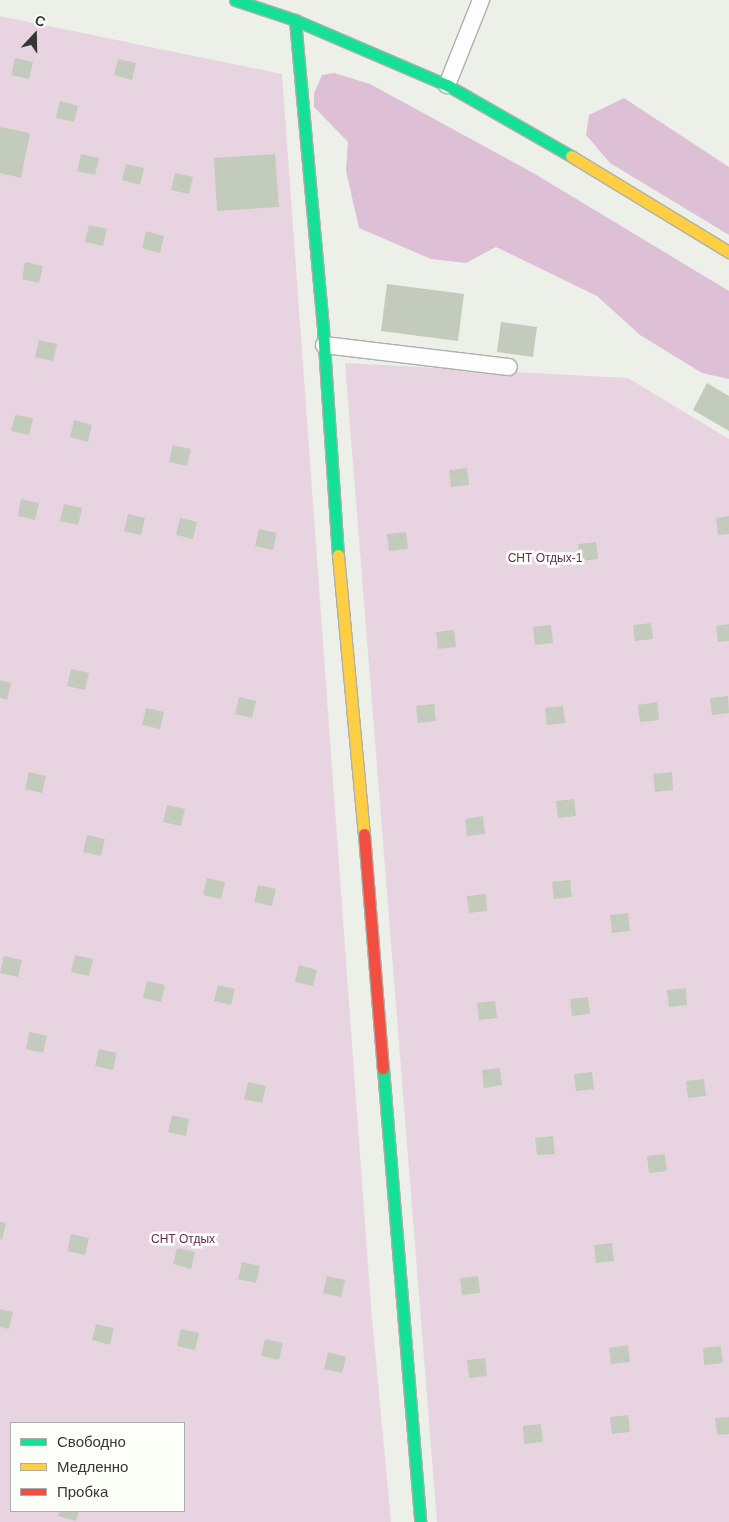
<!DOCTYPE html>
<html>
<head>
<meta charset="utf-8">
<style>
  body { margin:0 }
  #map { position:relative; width:729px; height:1522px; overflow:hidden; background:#ecf0e9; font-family:Arial,sans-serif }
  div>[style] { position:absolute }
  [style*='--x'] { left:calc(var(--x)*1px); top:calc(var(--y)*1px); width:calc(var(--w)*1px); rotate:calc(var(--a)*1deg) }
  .green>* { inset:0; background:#e8d4e1 }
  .forest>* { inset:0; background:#ddc0d5 }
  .building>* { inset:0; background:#c3cbbc }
  .roads { filter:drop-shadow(1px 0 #adb0aa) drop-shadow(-1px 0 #adb0aa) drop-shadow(0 1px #adb0aa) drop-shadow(0 -1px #adb0aa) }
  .lane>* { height:16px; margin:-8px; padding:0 8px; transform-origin:8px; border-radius:8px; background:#fcfdfc }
  .fast>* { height:11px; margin:-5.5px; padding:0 5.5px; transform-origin:5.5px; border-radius:5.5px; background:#16e098 }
  .slow>* { height:11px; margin:-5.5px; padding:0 5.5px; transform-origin:5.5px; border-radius:5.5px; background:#ffcf43 }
  .jam>* { height:11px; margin:-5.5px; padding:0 5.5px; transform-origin:5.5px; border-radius:5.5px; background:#f24e42 }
  span { translate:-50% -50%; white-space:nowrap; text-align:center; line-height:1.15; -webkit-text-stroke:5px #fbfff7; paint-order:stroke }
  .park-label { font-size:12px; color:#69265e }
  .legend { position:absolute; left:10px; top:1422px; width:175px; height:90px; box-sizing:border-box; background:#fbfff7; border:1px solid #acafa9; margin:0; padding:6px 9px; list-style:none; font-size:15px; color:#353833 }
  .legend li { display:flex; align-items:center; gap:10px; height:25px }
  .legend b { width:25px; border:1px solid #acafa9 }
  .north { position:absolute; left:10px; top:10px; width:50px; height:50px; -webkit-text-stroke:4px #fbfff7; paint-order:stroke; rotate:21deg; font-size:14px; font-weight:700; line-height:20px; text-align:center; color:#353833 }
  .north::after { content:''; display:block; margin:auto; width:18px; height:22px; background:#353833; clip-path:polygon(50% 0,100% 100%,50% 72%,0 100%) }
</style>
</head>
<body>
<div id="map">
  <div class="green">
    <div style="clip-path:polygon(evenodd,0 16px,282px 74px,371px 1307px,391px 1522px,0 1522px,0 16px,11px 1423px,184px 1423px,184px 1511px,11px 1511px,11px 1423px)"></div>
    <div style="clip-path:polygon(345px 363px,628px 378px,729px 439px,729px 1522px,437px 1522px)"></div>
  </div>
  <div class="forest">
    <div style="clip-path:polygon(334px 73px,370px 84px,535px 174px,729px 291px,729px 379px,702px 373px,640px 335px,597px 296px,496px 247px,466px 263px,431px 259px,359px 228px,346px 171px,348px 142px,314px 107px,314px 93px,322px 75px)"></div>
    <div style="clip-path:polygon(624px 98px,729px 167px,729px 235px,610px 163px,586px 135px,589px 115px)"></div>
  </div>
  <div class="building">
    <div style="clip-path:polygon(15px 58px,33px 62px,29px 79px,11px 75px)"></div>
    <div style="clip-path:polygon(118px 59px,136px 63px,132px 80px,114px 75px)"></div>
    <div style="clip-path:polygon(60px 101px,78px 106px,74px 122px,56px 118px)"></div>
    <div style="clip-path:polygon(0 127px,30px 133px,21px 178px,0 173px)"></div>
    <div style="clip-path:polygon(81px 154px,99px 158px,95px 175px,77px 171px)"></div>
    <div style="clip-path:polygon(275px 154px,279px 207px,217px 211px,214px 158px)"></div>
    <div style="clip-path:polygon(126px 164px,144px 168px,140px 185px,122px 180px)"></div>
    <div style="clip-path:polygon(175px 173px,193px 177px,189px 194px,171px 190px)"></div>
    <div style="clip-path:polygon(89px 225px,107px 229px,103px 246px,85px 242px)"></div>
    <div style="clip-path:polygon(146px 231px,164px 236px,160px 253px,142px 248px)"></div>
    <div style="clip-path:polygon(25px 262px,43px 266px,39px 283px,22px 279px)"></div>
    <div style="clip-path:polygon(387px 284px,464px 294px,458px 341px,381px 331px)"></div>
    <div style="clip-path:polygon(501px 322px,537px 327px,533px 357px,497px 352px)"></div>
    <div style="clip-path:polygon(39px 340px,57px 344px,53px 361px,35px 357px)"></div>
    <div style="clip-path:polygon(707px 383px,729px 396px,729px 431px,693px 410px)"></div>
    <div style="clip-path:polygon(15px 415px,33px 418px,29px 435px,11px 431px)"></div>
    <div style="clip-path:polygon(74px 420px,92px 425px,88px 442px,70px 437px)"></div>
    <div style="clip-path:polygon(173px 445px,191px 449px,187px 466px,169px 462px)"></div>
    <div style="clip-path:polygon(467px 468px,469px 485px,451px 487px,449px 470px)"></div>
    <div style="clip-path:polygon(21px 499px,39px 503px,35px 520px,18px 516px)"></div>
    <div style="clip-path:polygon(64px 504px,82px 508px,78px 525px,60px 521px)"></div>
    <div style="clip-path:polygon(128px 514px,145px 518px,141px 535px,124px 531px)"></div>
    <div style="clip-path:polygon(729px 516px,729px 534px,718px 535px,716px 518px)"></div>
    <div style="clip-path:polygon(180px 518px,197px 522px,193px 539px,176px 535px)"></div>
    <div style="clip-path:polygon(259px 529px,277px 533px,273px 550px,255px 546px)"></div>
    <div style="clip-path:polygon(406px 532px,408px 549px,389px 551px,387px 534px)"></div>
    <div style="clip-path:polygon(596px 542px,598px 559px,580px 561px,578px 544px)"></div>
    <div style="clip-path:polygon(651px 623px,653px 639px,635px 641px,633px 625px)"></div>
    <div style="clip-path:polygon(729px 624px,729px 641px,718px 642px,716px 626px)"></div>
    <div style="clip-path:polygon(551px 625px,553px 643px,535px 645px,533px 627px)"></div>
    <div style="clip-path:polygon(454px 630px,456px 647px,438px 649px,436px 632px)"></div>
    <div style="clip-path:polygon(71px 669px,89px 673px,85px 690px,67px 686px)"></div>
    <div style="clip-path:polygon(0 680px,11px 683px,7px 700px,0 698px)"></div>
    <div style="clip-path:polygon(728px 696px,729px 713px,712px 715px,710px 698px)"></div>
    <div style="clip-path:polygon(239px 697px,256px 701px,252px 718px,235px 714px)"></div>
    <div style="clip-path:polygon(657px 702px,659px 720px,640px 722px,638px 705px)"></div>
    <div style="clip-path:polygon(434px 704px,436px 721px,418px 723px,416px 706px)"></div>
    <div style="clip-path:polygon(563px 706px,565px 723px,547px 725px,545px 708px)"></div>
    <div style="clip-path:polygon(146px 708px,164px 712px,160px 729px,142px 725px)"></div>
    <div style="clip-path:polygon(29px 772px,46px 776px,42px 793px,25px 789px)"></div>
    <div style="clip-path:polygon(672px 772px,673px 790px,655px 792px,653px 774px)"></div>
    <div style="clip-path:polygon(574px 799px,576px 816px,558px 818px,556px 801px)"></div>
    <div style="clip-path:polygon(167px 805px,185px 809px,181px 826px,163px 822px)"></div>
    <div style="clip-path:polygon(483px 816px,485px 834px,467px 836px,465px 819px)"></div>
    <div style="clip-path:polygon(87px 835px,105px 839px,101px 856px,83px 852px)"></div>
    <div style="clip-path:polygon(207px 878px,225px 882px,221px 899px,203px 895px)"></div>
    <div style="clip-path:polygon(570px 880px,572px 897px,554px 899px,552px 882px)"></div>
    <div style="clip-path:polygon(258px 885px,276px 889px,272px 906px,254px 902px)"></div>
    <div style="clip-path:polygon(486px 894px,487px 911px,469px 913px,467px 896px)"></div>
    <div style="clip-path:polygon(628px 913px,630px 931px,612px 933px,610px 915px)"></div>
    <div style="clip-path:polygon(75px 955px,93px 959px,89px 976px,71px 972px)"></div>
    <div style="clip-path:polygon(4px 956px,22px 960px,18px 977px,0 973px)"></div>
    <div style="clip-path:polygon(299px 965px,317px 970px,313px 986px,295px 982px)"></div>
    <div style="clip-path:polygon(147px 981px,165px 985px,161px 1002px,143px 998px)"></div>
    <div style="clip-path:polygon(218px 985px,235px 989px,231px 1005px,214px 1001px)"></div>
    <div style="clip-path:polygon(686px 988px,687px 1005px,669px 1007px,667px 990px)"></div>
    <div style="clip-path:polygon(588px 997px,590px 1014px,572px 1016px,570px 999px)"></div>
    <div style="clip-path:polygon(495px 1001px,497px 1018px,479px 1020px,477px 1003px)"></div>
    <div style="clip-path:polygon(29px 1032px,47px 1036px,43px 1053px,26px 1049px)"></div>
    <div style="clip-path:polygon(99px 1049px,117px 1053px,113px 1070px,95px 1066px)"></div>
    <div style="clip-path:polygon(500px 1068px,502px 1085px,484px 1088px,482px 1070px)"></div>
    <div style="clip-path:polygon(592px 1072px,594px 1089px,576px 1091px,574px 1074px)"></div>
    <div style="clip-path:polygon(704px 1079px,706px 1096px,688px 1098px,686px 1081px)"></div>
    <div style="clip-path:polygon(248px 1082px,266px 1086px,262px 1103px,244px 1099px)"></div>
    <div style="clip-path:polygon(172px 1115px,189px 1119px,186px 1136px,168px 1132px)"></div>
    <div style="clip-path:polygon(553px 1136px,555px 1154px,537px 1155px,535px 1138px)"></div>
    <div style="clip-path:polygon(665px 1154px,667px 1171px,649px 1173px,647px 1156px)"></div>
    <div style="clip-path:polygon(0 1222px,6px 1223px,2px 1240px,0 1239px)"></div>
    <div style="clip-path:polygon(71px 1234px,89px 1238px,85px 1255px,67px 1251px)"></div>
    <div style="clip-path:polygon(612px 1243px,614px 1261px,596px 1263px,594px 1245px)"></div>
    <div style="clip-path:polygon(177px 1248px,195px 1252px,191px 1269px,173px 1264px)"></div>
    <div style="clip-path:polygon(242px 1262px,260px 1266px,256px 1283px,238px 1279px)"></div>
    <div style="clip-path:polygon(327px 1276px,345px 1280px,341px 1297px,323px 1293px)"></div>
    <div style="clip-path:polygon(478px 1276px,480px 1293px,462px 1295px,460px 1278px)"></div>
    <div style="clip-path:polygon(0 1309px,13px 1312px,9px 1329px,0 1327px)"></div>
    <div style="clip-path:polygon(96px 1324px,114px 1328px,110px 1345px,92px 1340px)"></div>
    <div style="clip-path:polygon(181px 1329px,199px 1333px,195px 1350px,177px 1346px)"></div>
    <div style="clip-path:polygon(265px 1339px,283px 1343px,279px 1360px,261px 1356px)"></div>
    <div style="clip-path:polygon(628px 1345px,630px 1362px,611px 1364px,609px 1348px)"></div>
    <div style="clip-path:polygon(721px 1346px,723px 1363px,704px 1365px,703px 1348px)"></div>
    <div style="clip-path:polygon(328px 1352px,346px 1357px,342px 1373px,324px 1369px)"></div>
    <div style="clip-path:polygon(485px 1358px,487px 1376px,469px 1378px,467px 1360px)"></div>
    <div style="clip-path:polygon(628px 1415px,630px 1432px,612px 1434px,610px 1417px)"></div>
    <div style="clip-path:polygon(729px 1417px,729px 1434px,717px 1435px,715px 1418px)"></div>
    <div style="clip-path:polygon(541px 1424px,543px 1442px,524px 1444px,523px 1426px)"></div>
    <div style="clip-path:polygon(60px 1511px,79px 1511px,76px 1521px,58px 1516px)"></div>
  </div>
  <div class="roads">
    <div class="lane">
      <div style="--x:447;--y:85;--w:92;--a:-68.2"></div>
      <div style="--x:324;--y:345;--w:186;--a:6.8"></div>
    </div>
    <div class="fast">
      <div style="--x:235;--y:0;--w:63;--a:18.4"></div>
      <div style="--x:295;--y:20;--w:165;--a:23.2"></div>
      <div style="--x:447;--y:85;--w:143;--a:29.8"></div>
      <div style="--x:295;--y:20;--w:311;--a:84.8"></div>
      <div style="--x:323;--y:330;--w:225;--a:86.2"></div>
      <div style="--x:383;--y:1068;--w:456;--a:85.3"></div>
    </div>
    <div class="slow">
      <div style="--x:571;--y:156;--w:185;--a:31.3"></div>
      <div style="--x:338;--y:555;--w:280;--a:84.7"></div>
    </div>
    <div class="jam">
      <div style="--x:364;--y:834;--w:235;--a:85.4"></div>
    </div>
  </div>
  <div class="park-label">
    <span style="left:545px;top:559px">СНТ Отдых-1</span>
    <span style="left:183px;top:1240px">СНТ Отдых</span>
  </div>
  <ul class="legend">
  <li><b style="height:6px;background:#16e098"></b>Свободно</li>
  <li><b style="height:6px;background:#ffcf43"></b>Медленно</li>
  <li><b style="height:6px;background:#f24e42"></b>Пробка</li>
  </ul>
  <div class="north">С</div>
</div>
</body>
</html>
